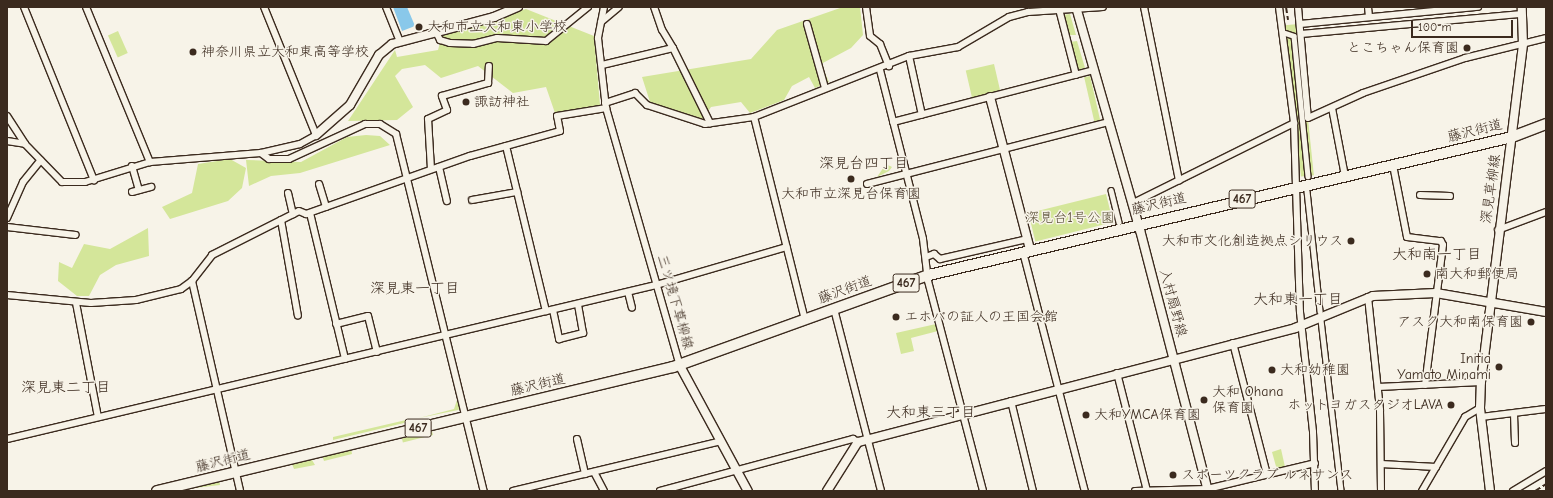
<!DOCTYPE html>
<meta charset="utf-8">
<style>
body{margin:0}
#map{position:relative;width:1553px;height:498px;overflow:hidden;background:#f7f3e8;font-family:"Comic Neue","Klee One",sans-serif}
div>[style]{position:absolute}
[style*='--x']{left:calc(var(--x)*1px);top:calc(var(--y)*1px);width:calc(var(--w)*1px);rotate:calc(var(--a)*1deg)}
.green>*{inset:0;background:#d4e69a;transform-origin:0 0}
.water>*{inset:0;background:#89c8ea}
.roads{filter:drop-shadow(1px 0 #3b2a1e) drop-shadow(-1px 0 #3b2a1e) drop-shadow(0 1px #3b2a1e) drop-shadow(0 -1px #3b2a1e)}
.pedestrian>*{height:4.5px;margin:-2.25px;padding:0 2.25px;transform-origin:2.25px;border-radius:2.25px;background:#f7f3e8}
.minor>*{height:6px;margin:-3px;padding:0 3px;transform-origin:3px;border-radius:3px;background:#f7f3e8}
.tertiary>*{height:8px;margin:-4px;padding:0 4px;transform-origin:4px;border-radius:4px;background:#f7f3e8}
.trunk>*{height:10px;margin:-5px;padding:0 5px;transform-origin:5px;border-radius:5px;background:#f7f3e8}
.rail>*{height:2px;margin-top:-1px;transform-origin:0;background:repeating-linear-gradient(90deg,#3b2a1e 0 6px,transparent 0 9px)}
.dots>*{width:11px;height:11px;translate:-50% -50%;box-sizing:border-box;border:2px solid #f7f3e8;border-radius:50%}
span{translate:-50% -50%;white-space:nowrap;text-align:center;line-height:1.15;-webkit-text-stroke:3px #f7f3e8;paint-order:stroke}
.shield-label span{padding:1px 3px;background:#f7f3e8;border:1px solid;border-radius:3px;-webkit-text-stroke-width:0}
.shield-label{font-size:13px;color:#3b2a1e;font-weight:700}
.poi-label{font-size:14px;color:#3b2a1e}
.left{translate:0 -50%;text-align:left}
.right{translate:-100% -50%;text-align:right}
.street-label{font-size:14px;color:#3b2a1e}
.park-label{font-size:14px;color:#5a5037}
.neighbourhood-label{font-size:15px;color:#3b2a1e}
.frame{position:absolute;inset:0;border:8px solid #3b2a1e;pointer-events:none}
.scale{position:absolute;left:1411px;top:20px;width:102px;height:18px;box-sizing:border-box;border:2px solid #3b2a1e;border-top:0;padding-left:5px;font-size:12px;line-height:14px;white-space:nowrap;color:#3b2a1e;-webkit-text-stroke:3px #f7f3e8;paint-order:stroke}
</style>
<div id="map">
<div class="green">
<i style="clip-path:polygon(843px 7px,860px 7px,863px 35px,851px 48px,821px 64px,829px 82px,815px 88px,809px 77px,792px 86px,784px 100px,750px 113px,741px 102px,711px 107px,703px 119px,650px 102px,642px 77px,751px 59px,777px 30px)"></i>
<i style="clip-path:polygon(526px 9px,594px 36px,600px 105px,555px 113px,546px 87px,513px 93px,478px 66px,441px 78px,425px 65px,402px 69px,395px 76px,413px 107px,397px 120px,348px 121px,395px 50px,397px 57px,438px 50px,442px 35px)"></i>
<i style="clip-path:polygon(1070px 14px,1076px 35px,1068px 35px,1063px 15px)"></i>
<i style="left:1298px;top:24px;width:152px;height:13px;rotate:84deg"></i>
<i style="left:118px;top:31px;width:24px;height:11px;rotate:66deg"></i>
<i style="clip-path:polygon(1077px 41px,1085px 68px,1077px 70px,1070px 42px)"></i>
<i style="left:994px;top:64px;width:28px;height:29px;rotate:77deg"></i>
<i style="left:1090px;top:76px;width:47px;height:6px;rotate:77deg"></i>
<i style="clip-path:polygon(366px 135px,380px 136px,390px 145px,300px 173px,271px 176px,249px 186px,246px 160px,301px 162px,347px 137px)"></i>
<i style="clip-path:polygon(230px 159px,246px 168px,242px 188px,228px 201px,170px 219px,162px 207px,192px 193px,198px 164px)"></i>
<i style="clip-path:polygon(886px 164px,892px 167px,889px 171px,877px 177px)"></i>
<i style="left:1106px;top:194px;width:29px;height:80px;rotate:76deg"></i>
<i style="clip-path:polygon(148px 228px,149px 256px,116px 265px,100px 275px,89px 296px,77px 296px,58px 281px,59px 262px,72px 268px,84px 244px,110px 249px)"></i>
<i style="clip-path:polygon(936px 324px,938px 331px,911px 338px,914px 351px,901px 354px,896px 333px)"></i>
<i style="clip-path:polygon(458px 397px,461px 407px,458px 410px,419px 418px,454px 409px)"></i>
<i style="clip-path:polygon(406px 420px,404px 423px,333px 440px,333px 437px)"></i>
<i style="left:432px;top:431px;width:4px;height:31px;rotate:76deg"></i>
<i style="clip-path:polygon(351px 449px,352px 454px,324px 461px,322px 455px)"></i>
<i style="clip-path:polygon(1281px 449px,1285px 467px,1277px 470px,1272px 452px)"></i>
<i style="clip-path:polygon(312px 460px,315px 465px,294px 469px,292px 464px)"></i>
<i style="clip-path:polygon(219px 479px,220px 485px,170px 491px)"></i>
</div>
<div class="water">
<i style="clip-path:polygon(393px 7px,407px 7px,415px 26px,402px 31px)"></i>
</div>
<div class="roads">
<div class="pedestrian">
<i style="--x:1285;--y:33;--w:9;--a:18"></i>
<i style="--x:1294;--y:36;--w:141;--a:84.3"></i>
<i style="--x:1111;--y:190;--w:33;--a:76"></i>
<i style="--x:1307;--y:191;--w:121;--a:83.8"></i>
<i style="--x:1321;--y:320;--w:172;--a:83.3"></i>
</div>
<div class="minor">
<i style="--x:24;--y:7;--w:187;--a:68"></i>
<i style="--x:86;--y:7;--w:168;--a:67.6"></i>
<i style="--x:386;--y:7;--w:37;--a:68"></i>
<i style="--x:604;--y:7;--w:32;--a:101"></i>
<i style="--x:598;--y:38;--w:70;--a:83.5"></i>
<i style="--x:606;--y:108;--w:268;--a:74"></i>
<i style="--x:866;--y:7;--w:29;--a:82"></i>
<i style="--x:870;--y:36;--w:13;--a:39"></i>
<i style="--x:880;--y:44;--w:24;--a:68"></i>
<i style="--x:1144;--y:7;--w:177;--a:78.6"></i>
<i style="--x:1279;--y:7;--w:117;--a:82.6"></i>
<i style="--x:1294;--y:123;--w:189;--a:88.2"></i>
<i style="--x:1300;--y:312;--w:121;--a:83.8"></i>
<i style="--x:1313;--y:432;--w:59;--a:88.1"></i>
<i style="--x:1298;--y:7;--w:111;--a:84.9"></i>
<i style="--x:1308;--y:118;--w:60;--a:-24.4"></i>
<i style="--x:1363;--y:93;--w:108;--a:-18.9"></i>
<i style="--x:1465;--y:58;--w:83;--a:-13.9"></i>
<i style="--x:1368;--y:7;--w:10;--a:84"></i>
<i style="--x:1059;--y:9;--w:68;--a:75.6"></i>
<i style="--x:601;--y:22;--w:23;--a:-40"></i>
<i style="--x:807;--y:24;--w:66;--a:74.3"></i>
<i style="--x:1300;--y:24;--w:179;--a:-5.5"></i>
<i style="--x:437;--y:34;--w:7;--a:63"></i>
<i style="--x:440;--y:40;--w:10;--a:17"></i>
<i style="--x:450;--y:43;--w:23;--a:2"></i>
<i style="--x:473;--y:44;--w:25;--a:-14"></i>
<i style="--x:497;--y:38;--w:49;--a:3.5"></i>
<i style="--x:546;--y:41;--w:54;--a:-39"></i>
<i style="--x:1301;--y:34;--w:222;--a:-5.2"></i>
<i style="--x:673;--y:48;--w:84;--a:63.7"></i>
<i style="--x:909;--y:56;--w:60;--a:77.6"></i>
<i style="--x:602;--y:65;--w:73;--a:-13.5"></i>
<i style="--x:673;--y:48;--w:21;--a:-121"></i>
<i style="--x:662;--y:30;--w:24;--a:-109"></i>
<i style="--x:880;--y:70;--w:174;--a:75.7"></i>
<i style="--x:923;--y:239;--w:42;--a:83.2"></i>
<i style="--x:928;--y:281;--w:217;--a:75.3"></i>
<i style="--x:605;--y:103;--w:32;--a:-18"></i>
<i style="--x:635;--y:93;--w:17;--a:45"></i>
<i style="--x:647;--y:105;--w:61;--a:18.1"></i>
<i style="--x:705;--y:124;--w:49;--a:-8.1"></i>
<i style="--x:754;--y:117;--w:167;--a:-21.5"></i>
<i style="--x:909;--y:56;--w:50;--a:-10.4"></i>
<i style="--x:958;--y:47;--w:59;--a:-30.5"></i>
<i style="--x:1009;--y:17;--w:20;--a:-15"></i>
<i style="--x:1028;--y:12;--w:75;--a:-3.8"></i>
<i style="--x:1332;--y:108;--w:69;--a:79.2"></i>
<i style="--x:7;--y:116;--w:33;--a:57"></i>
<i style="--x:25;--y:144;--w:53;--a:45.8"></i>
<i style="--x:62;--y:182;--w:23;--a:0"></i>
<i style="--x:85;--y:182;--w:68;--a:-17.1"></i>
<i style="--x:150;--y:162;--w:111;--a:-4.6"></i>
<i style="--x:261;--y:153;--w:40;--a:-13"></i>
<i style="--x:300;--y:144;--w:18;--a:-29"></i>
<i style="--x:316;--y:135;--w:138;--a:-112.1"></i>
<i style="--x:754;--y:117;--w:209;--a:75.9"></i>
<i style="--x:893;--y:122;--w:208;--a:-14.5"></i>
<i style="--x:7;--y:141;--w:18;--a:9"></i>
<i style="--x:506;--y:146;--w:170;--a:76.4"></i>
<i style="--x:261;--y:153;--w:10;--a:37"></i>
<i style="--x:269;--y:159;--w:20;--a:0"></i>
<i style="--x:289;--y:159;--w:84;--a:-24.7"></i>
<i style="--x:365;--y:124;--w:15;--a:0"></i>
<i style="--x:380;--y:124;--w:19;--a:32"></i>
<i style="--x:396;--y:134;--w:368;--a:76.2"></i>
<i style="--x:1393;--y:165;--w:73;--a:79"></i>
<i style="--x:1407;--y:237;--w:34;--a:7"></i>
<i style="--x:1441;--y:241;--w:4;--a:63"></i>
<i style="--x:1443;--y:245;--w:141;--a:97.3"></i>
<i style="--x:132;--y:166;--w:25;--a:74"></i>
<i style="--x:439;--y:167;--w:35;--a:77"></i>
<i style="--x:431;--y:169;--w:50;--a:-93.4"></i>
<i style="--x:428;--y:119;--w:21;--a:-25"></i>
<i style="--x:447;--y:110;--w:15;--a:-110"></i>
<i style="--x:442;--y:96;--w:48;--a:-15.8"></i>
<i style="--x:488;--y:83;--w:17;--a:-87"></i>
<i style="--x:319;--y:184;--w:24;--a:73"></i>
<i style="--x:867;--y:184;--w:250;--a:-14.4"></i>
<i style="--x:132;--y:192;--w:20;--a:-15"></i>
<i style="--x:288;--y:193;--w:22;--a:77"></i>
<i style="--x:1420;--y:195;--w:30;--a:2"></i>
<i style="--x:472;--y:200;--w:46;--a:-10.1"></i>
<i style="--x:1133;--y:203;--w:180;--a:-26.4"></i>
<i style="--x:310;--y:213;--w:150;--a:76.5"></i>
<i style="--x:7;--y:218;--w:39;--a:-66"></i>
<i style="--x:23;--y:182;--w:28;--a:-51"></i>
<i style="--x:281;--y:220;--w:97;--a:80"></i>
<i style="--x:7;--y:227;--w:69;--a:6.6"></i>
<i style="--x:1498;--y:230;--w:51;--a:-20.6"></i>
<i style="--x:1023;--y:252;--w:247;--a:75.5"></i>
<i style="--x:926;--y:257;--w:9;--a:-21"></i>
<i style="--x:934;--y:254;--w:8;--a:40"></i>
<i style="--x:940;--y:259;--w:89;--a:-12.9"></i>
<i style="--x:192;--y:281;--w:215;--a:77.1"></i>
<i style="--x:628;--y:292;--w:16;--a:76"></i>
<i style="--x:7;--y:295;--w:84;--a:5.4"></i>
<i style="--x:91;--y:303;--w:45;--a:-3.8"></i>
<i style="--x:136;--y:300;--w:46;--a:-13.7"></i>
<i style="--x:181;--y:289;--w:14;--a:-36"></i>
<i style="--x:192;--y:281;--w:33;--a:-52"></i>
<i style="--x:212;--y:255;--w:97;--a:-26.8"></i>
<i style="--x:299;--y:211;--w:8;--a:23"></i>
<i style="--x:306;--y:214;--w:174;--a:-19.5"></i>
<i style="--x:470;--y:156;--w:93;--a:-15.5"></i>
<i style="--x:560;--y:131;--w:15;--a:-101"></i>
<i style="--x:557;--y:116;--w:50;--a:-9.3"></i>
<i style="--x:1368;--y:297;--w:114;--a:83.9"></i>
<i style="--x:1380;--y:410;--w:81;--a:89.3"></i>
<i style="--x:76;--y:303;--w:116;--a:79.1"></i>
<i style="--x:834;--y:309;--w:188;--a:75.5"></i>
<i style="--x:553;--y:310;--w:30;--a:78"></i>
<i style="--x:559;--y:339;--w:25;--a:-14"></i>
<i style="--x:583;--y:333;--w:29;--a:-100"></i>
<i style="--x:336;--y:324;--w:33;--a:-14"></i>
<i style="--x:368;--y:316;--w:37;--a:76"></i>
<i style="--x:1233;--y:343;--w:135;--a:75.5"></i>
<i style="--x:1117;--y:373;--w:122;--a:75.7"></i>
<i style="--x:1378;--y:387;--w:103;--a:-2.8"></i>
<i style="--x:1011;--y:401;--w:93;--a:76.3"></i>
<i style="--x:1514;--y:414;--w:29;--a:88"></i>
<i style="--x:1481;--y:417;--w:65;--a:-7"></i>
<i style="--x:7;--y:439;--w:667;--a:-13.35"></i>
<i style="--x:656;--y:285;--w:136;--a:-16.2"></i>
<i style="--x:577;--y:439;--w:36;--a:77"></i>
<i style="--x:1381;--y:464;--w:55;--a:3.1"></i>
<i style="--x:594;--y:472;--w:21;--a:62"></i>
<i style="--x:513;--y:491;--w:214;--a:-13.5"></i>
<i style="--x:660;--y:491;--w:200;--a:-15.1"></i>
<i style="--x:853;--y:439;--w:6;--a:31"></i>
<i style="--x:1135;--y:491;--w:72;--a:-1.6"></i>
<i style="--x:1207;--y:489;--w:111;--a:-13.5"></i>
<i style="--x:1422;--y:491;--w:86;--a:-59.8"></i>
<i style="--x:1465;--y:417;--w:17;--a:-31"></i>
<i style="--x:1513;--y:491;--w:39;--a:-31"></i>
</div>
<div class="tertiary">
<i style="--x:1076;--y:7;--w:232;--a:74"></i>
<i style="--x:1140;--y:230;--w:270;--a:75.4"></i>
<i style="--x:990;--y:97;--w:158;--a:75.3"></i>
<i style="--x:316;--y:135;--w:45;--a:-41.4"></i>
<i style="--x:350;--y:105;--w:58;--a:-59.9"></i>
<i style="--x:379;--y:55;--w:17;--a:-40"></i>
<i style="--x:392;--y:44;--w:106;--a:-14.8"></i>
<i style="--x:494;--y:17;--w:26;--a:-23"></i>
<i style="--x:680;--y:366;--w:142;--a:61.5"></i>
<i style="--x:827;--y:491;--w:58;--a:-57.7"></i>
<i style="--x:858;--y:442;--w:452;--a:-14.6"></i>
<i style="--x:1295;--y:328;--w:84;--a:-22.3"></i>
<i style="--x:1373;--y:296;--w:63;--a:-2.7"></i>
<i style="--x:1436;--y:293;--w:112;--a:9.8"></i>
<i style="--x:1490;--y:491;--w:84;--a:-96.9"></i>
<i style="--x:1480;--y:408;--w:26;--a:-88"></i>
<i style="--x:1481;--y:382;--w:341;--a:-82.9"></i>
<i style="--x:1523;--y:44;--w:37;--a:-92"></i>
</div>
<div class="trunk">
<i style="--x:157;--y:491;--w:531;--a:-13.51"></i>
<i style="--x:673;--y:367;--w:272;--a:-19.8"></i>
<i style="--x:929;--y:275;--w:599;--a:-13.32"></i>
<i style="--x:1512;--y:137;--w:36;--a:-21"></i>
</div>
</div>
<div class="rail">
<i style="--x:1286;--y:7;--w:13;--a:81"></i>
<i style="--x:1535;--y:491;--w:13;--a:-32"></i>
</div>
<div class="dots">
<i style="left:419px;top:27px;background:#3b2a1e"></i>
<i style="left:1467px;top:48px;background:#3b2a1e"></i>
<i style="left:193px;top:52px;background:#3b2a1e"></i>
<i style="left:466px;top:102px;background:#3b2a1e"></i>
<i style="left:851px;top:179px;background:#3b2a1e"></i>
<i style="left:1351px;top:241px;background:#3b2a1e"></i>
<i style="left:1427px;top:274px;background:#3b2a1e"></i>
<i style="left:896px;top:317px;background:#3b2a1e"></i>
<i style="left:1531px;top:322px;background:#3b2a1e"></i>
<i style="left:1499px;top:367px;background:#3b2a1e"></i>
<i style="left:1272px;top:370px;background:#3b2a1e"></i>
<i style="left:1204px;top:400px;background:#3b2a1e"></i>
<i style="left:1451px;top:405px;background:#3b2a1e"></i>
<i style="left:1086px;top:415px;background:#3b2a1e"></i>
<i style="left:1173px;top:475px;background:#3b2a1e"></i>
</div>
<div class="shield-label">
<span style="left:1242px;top:199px">467</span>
<span style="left:906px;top:283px">467</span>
<span style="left:418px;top:428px">467</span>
</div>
<div class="poi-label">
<span class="left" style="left:427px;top:27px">大和市立大和東小学校</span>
<span class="right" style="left:1459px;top:48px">とこちゃん保育園</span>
<span class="left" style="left:201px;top:52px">神奈川県立大和東高等学校</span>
<span class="left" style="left:474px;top:102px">諏訪神社</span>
<span style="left:851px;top:194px">大和市立深見台保育園</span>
<span class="right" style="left:1343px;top:241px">大和市文化創造拠点シリウス</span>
<span class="left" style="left:1435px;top:274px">南大和郵便局</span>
<span class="left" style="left:904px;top:317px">エホバの証人の王国会館</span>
<span class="right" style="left:1523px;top:322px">アスク大和南保育園</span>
<span class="right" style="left:1491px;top:367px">Initia<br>Yamato Minami</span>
<span class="left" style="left:1280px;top:370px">大和幼稚園</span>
<span class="left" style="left:1212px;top:400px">大和 Ohana<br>保育園</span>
<span class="right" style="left:1443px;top:405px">ホットヨガスタジオLAVA</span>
<span class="left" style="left:1094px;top:415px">大和YMCA保育園</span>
<span class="left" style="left:1181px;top:475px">スポーツクラブ ルネサンス</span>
</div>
<div class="street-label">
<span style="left:1475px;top:131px;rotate:-14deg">藤沢街道</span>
<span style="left:1491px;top:189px;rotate:-82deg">深見草柳線</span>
<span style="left:1159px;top:204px;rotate:-13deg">藤沢街道</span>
<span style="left:845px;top:290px;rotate:-20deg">藤沢街道</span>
<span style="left:675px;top:302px;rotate:74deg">三ツ境下草柳線</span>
<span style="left:1173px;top:303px;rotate:75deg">入村扇野線</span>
<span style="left:538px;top:385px;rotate:-13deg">藤沢街道</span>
<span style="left:223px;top:461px;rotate:-14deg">藤沢街道</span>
</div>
<div class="park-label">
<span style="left:1070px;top:218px">深見台1号公園</span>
</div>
<div class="neighbourhood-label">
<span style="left:864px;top:164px">深見台四丁目</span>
<span style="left:1437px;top:255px">大和南一丁目</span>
<span style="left:415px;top:289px">深見東一丁目</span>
<span style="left:1298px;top:300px">大和東一丁目</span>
<span style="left:66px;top:388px">深見東二丁目</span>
<span style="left:931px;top:413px">大和東三丁目</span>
</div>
<div class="frame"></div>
<div class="scale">100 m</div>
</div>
